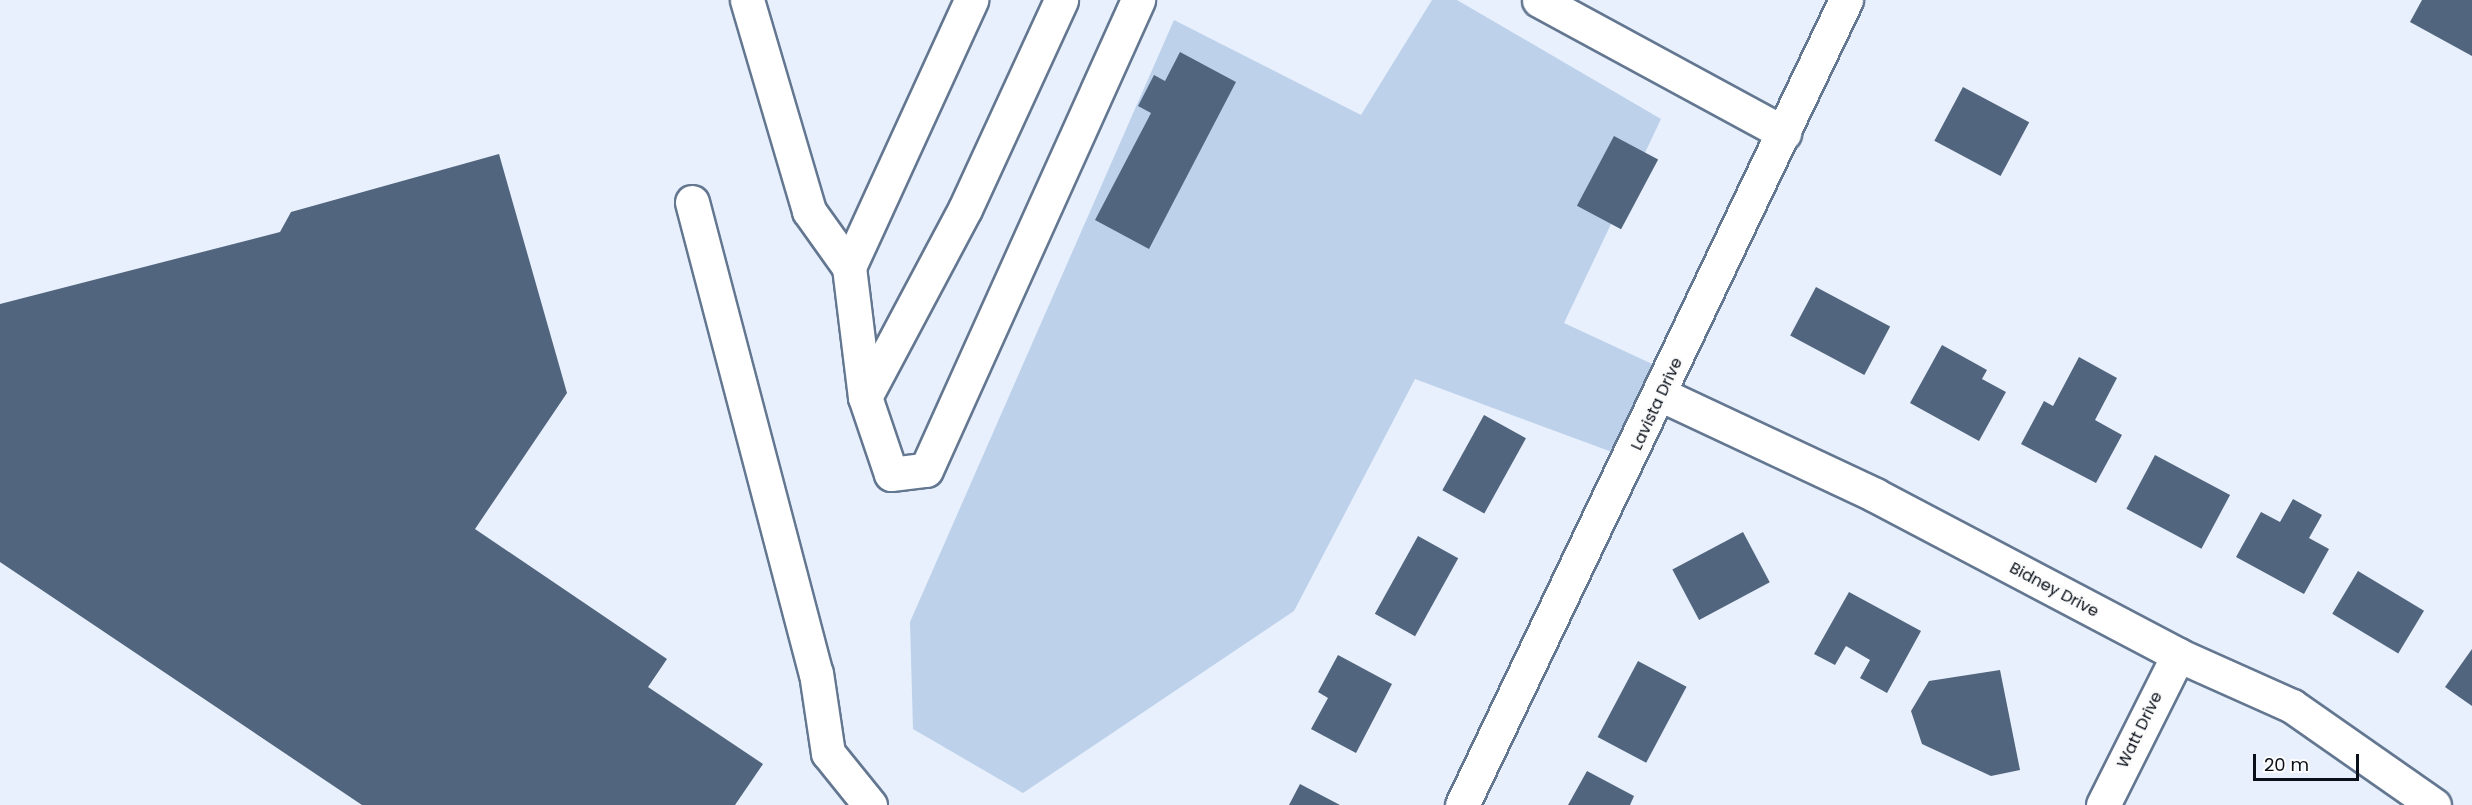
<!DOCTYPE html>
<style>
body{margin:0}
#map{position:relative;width:2472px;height:805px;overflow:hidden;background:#e7f0fc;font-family:Poppins,sans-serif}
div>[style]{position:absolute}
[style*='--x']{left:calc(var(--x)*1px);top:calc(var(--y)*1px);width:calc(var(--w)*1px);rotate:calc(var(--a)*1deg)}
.green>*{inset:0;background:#bdd1eb}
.building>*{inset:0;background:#52657e;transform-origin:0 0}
.roads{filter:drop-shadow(2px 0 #647791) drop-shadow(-2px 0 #647791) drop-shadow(0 2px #647791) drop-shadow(0 -2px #647791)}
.minor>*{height:33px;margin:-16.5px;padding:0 16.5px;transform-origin:16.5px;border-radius:16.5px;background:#fff}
span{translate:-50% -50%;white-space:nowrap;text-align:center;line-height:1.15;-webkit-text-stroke:5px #fcfcfc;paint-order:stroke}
.street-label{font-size:16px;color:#09101a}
.scale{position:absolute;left:2253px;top:754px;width:106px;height:27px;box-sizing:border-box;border:3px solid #09101a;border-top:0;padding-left:8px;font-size:18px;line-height:21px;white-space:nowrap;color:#09101a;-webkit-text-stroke:4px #fcfcfc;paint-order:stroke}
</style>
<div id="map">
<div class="green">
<i style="clip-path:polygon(1432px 0,1457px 0,1661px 119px,1564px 323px,1663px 369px,1620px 455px,1415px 379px,1294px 611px,1023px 793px,913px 729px,910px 622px,1174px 20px,1361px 115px)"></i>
</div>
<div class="building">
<i style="clip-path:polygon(2422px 0,2472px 0,2472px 56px,2410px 22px)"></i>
<i style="clip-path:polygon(1180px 52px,1236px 82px,1149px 249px,1095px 220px,1151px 113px,1138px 106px,1154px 75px,1165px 81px)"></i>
<i style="left:1963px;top:87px;width:75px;height:61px;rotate:28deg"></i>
<i style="left:1614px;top:136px;width:50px;height:79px;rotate:28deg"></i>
<i style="clip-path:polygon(499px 154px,567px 393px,475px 529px,667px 659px,648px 687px,763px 764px,735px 805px,362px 805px,0 562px,0 304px,280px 232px,291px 212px)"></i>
<i style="left:1816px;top:287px;width:84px;height:55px;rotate:28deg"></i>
<i style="clip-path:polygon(1942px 345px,1987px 370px,1982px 379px,2006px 392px,1979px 441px,1910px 403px)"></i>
<i style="clip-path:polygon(2079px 357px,2117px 378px,2095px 420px,2122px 435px,2096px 483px,2021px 444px,2044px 401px,2053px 406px)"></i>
<i style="left:1484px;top:415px;width:48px;height:86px;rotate:29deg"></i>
<i style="left:2155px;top:455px;width:85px;height:61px;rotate:28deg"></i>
<i style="clip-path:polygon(2293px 499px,2322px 515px,2309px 538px,2329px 549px,2304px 594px,2236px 557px,2261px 512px,2280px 522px)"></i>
<i style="left:1743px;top:532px;width:57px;height:80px;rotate:62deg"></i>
<i style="left:1418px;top:536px;width:46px;height:89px;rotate:29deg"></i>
<i style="left:2358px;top:571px;width:77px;height:50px;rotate:31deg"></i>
<i style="clip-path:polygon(1849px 592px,1921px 631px,1887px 693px,1860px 678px,1870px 660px,1846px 646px,1835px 665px,1814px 654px)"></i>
<i style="clip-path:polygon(2472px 649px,2472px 706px,2445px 687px)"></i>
<i style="clip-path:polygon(1338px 655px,1392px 684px,1356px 753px,1311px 729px,1328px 698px,1318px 692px)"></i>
<i style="left:1638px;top:661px;width:55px;height:86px;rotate:28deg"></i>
<i style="clip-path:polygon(2000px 670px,2020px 770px,1991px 776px,1922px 744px,1911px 711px,1929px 681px)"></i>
<i style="clip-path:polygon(1587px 771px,1634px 796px,1630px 805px,1568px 805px)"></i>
<i style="clip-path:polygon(1300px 784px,1340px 805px,1289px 805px)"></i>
</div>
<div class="roads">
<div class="minor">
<i style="--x:747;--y:0;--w:220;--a:73.6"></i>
<i style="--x:809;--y:211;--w:69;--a:54.5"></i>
<i style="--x:849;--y:267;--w:131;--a:83"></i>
<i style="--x:865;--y:397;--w:81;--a:71.3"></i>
<i style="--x:891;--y:474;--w:35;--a:-7"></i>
<i style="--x:926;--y:470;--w:516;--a:-65.72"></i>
<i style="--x:1539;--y:0;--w:279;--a:28.5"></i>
<i style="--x:692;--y:202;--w:487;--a:75.3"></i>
<i style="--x:816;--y:673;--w:81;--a:81.5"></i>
<i style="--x:828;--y:753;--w:67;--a:51.1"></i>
<i style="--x:849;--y:267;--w:294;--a:-65.4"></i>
<i style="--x:1662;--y:395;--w:235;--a:25.1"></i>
<i style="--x:1875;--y:495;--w:343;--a:27.8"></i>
<i style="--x:2178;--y:655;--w:125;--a:24.1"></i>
<i style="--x:2292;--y:706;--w:173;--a:34.9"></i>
<i style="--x:865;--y:397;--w:213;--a:-62"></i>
<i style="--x:965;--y:209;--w:230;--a:-65.3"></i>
<i style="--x:1462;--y:805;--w:892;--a:-64.5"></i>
<i style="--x:2103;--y:805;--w:168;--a:-63.4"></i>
</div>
</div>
<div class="street-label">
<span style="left:1657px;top:404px;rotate:-65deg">Lavista Drive</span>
<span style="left:2054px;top:590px;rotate:28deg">Bidney Drive</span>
<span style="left:2140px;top:730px;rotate:-64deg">Watt Drive</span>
</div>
<div class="scale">20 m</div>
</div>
